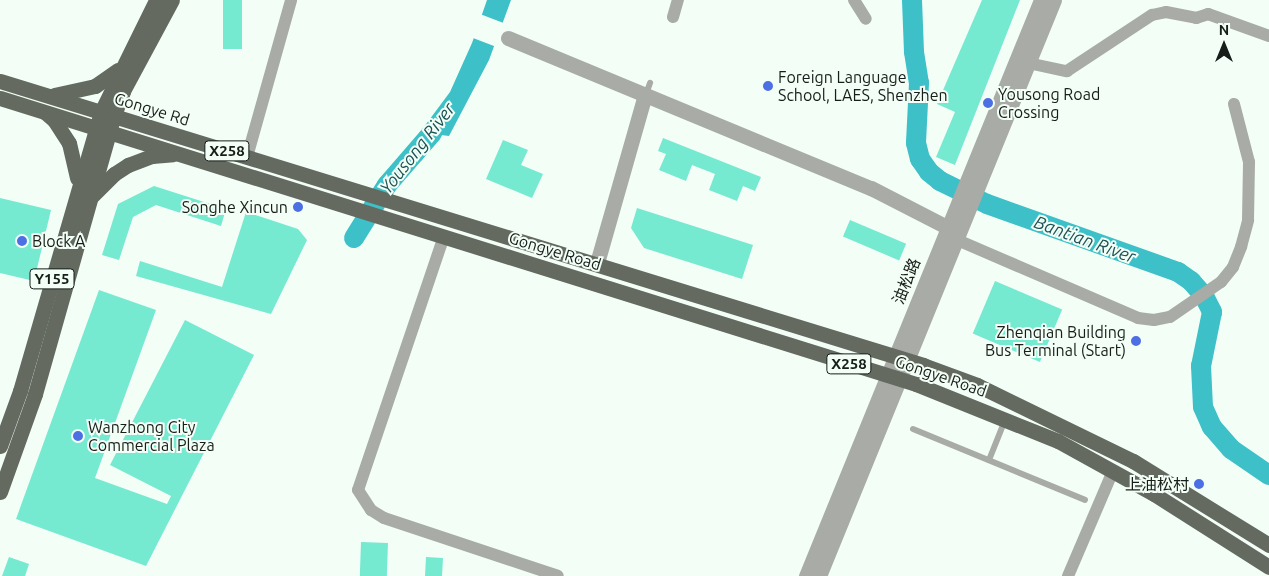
<!DOCTYPE html>
<meta charset="utf-8">
<style>
body{margin:0}
#map{position:relative;width:1269px;height:576px;overflow:hidden;background:#f3fef6;font-family:Ubuntu,"Noto Sans SC",sans-serif}
div>[style]{position:absolute}
[style*='--x']{left:calc(var(--x)*1px);top:calc(var(--y)*1px);width:calc(var(--w)*1px);rotate:calc(var(--a)*1deg)}
.water>*{inset:0;background:#3dc0c7}
.pier>*{inset:0;background:#f3fef6;transform-origin:0 0}
.river>*{height:20px;margin:-10px;padding:0 10px;transform-origin:10px;border-radius:10px;background:#3dc0c7}
.building>*{inset:0;background:#76e9d1;transform-origin:0 0}
.service>*{height:6px;margin:-3px;padding:0 3px;transform-origin:3px;border-radius:3px;background:#a8aba6}
.minor>*{height:12px;margin:-6px;padding:0 6px;transform-origin:6px;border-radius:6px;background:#a8aba6}
.tertiary>*{height:15px;margin:-7.5px;padding:0 7.5px;transform-origin:7.5px;border-radius:7.5px;background:#a8aba6}
.primary>*{height:15px;margin:-7.5px;padding:0 7.5px;transform-origin:7.5px;border-radius:7.5px;background:#646a60}
.dots>*{width:14px;height:14px;translate:-50% -50%;box-sizing:border-box;border:2px solid #f3fef6;border-radius:50%}
span{translate:-50% -50%;white-space:nowrap;text-align:center;line-height:1.15;-webkit-text-stroke:4px #f3fef6;paint-order:stroke}
.shield-label span{padding:1px 4px;background:#f3fef6;border:1px solid;border-radius:4px;-webkit-text-stroke-width:0}
.shield-label{font-size:15px;color:#171d19;font-weight:700}
.poi-label{font-size:16px;color:#171d19}
.left{translate:0 -50%;text-align:left}
.right{translate:-100% -50%;text-align:right}
.street-label{font-size:16px;color:#171d19}
.water-label{font-size:18px;color:#1c5255;font-style:italic}
.north{position:absolute;left:1199px;top:20px;width:50px;height:50px;-webkit-text-stroke:4px #f3fef6;paint-order:stroke;rotate:0deg;font-size:14px;font-weight:700;line-height:20px;text-align:center;color:#171d19}
.north::after{content:'';display:block;margin:auto;width:18px;height:22px;background:#171d19;clip-path:polygon(50% 0,100% 100%,50% 72%,0 100%)}
</style>
<div id="map">
<div class="water">
<i style="clip-path:polygon(487px 0,511px 0,489px 60px,449px 136px,441px 135px,421px 161px,409px 147px,450px 92px,472px 43px)"></i>
</div>
<div class="pier">
<i style="left:480px;top:14px;width:28px;height:25px;rotate:21deg"></i>
</div>
<div class="river">
<i style="--x:912;--y:0;--w:52;--a:87.8"></i>
<i style="--x:914;--y:52;--w:31;--a:81"></i>
<i style="--x:919;--y:83;--w:60;--a:92.9"></i>
<i style="--x:916;--y:143;--w:16;--a:76"></i>
<i style="--x:920;--y:159;--w:16;--a:55"></i>
<i style="--x:929;--y:172;--w:14;--a:39"></i>
<i style="--x:940;--y:181;--w:52;--a:26.1"></i>
<i style="--x:987;--y:204;--w:203;--a:19.6"></i>
<i style="--x:1178;--y:272;--w:16;--a:35"></i>
<i style="--x:1191;--y:281;--w:20;--a:49"></i>
<i style="--x:1204;--y:296;--w:18;--a:63"></i>
<i style="--x:1212;--y:312;--w:55;--a:101.5"></i>
<i style="--x:1201;--y:366;--w:41;--a:87.2"></i>
<i style="--x:1203;--y:407;--w:22;--a:66"></i>
<i style="--x:1212;--y:427;--w:29;--a:49"></i>
<i style="--x:1231;--y:449;--w:46;--a:34.4"></i>
<i style="--x:354;--y:238;--w:62;--a:-58.1"></i>
<i style="--x:387;--y:185;--w:69;--a:-49.1"></i>
</div>
<div class="building">
<i style="left:223px;top:0;width:19px;height:49px"></i>
<i style="clip-path:polygon(982px 0,1020px 0,955px 165px,936px 157px,955px 112px,937px 104px)"></i>
<i style="clip-path:polygon(663px 138px,761px 177px,755px 191px,743px 186px,737px 201px,709px 190px,715px 174px,692px 165px,686px 181px,659px 170px,666px 154px,658px 151px)"></i>
<i style="clip-path:polygon(503px 140px,528px 150px,521px 165px,543px 174px,532px 198px,486px 179px)"></i>
<i style="clip-path:polygon(154px 186px,226px 209px,221px 226px,156px 205px,133px 217px,119px 260px,102px 255px,118px 204px)"></i>
<i style="clip-path:polygon(0 198px,51px 210px,34px 281px,0 273px)"></i>
<i style="clip-path:polygon(637px 208px,753px 245px,742px 279px,644px 248px,631px 228px)"></i>
<i style="clip-path:polygon(246px 212px,298px 229px,307px 240px,271px 314px,136px 276px,140px 261px,222px 287px)"></i>
<i style="left:850px;top:220px;width:61px;height:18px;rotate:23deg"></i>
<i style="left:995px;top:281px;width:73px;height:57px;rotate:23deg"></i>
<i style="clip-path:polygon(99px 290px,156px 310px,95px 478px,167px 504px,171px 496px,110px 465px,185px 320px,254px 355px,146px 566px,16px 519px)"></i>
<i style="left:361px;top:542px;width:27px;height:34px;rotate:2deg"></i>
<i style="clip-path:polygon(9px 557px,29px 564px,25px 576px,2px 576px)"></i>
<i style="left:426px;top:557px;width:17px;height:19px;rotate:3deg"></i>
</div>
<div class="service">
<i style="--x:646;--y:94;--w:12;--a:-70"></i>
<i style="--x:913;--y:429;--w:186;--a:22.4"></i>
<i style="--x:989;--y:460;--w:43;--a:-68.2"></i>
</div>
<div class="minor">
<i style="--x:854;--y:0;--w:22;--a:58"></i>
<i style="--x:673;--y:17;--w:18;--a:-74"></i>
<i style="--x:1028;--y:63;--w:40;--a:12"></i>
<i style="--x:1067;--y:71;--w:102;--a:-33.4"></i>
<i style="--x:1152;--y:15;--w:14;--a:-12"></i>
<i style="--x:1166;--y:12;--w:31;--a:11"></i>
<i style="--x:1196;--y:18;--w:13;--a:-18"></i>
<i style="--x:1208;--y:14;--w:65;--a:19.8"></i>
<i style="--x:247;--y:157;--w:163;--a:-74.3"></i>
<i style="--x:444;--y:236;--w:268;--a:108.7"></i>
<i style="--x:358;--y:490;--w:24;--a:57"></i>
<i style="--x:371;--y:510;--w:15;--a:32"></i>
<i style="--x:384;--y:518;--w:183;--a:18.4"></i>
<i style="--x:955;--y:239;--w:199;--a:23.3"></i>
<i style="--x:1138;--y:318;--w:16;--a:7"></i>
<i style="--x:1154;--y:320;--w:16;--a:-11"></i>
<i style="--x:1170;--y:317;--w:62;--a:-34.5"></i>
<i style="--x:1221;--y:282;--w:19;--a:-51"></i>
<i style="--x:1233;--y:267;--w:22;--a:-68"></i>
<i style="--x:1241;--y:247;--w:28;--a:-75"></i>
<i style="--x:1248;--y:220;--w:58;--a:-89"></i>
<i style="--x:1249;--y:162;--w:60;--a:-104.5"></i>
<i style="--x:1068;--y:576;--w:114;--a:-66.8"></i>
</div>
<div class="tertiary">
<i style="--x:508;--y:38;--w:393;--a:22.5"></i>
<i style="--x:871;--y:188;--w:85;--a:27.2"></i>
<i style="--x:597;--y:263;--w:175;--a:-74.1"></i>
<i style="--x:806;--y:576;--w:622;--a:-67.81"></i>
<i style="--x:819;--y:576;--w:622;--a:-67.81"></i>
</div>
<div class="primary">
<i style="--x:0;--y:81;--w:966;--a:17.1"></i>
<i style="--x:923;--y:365;--w:58;--a:20.3"></i>
<i style="--x:977;--y:385;--w:174;--a:26"></i>
<i style="--x:1133;--y:461;--w:160;--a:31.7"></i>
<i style="--x:54;--y:95;--w:42;--a:-12.4"></i>
<i style="--x:95;--y:86;--w:28;--a:-35"></i>
<i style="--x:0;--y:98;--w:960;--a:17.34"></i>
<i style="--x:916;--y:384;--w:153;--a:21.9"></i>
<i style="--x:1058;--y:441;--w:110;--a:28.9"></i>
<i style="--x:1154;--y:494;--w:136;--a:32.4"></i>
<i style="--x:46;--y:113;--w:11;--a:41"></i>
<i style="--x:54;--y:120;--w:27;--a:57"></i>
<i style="--x:69;--y:143;--w:36;--a:77"></i>
<i style="--x:92;--y:196;--w:31;--a:-45"></i>
<i style="--x:114;--y:174;--w:17;--a:-33"></i>
<i style="--x:128;--y:165;--w:26;--a:-21"></i>
<i style="--x:152;--y:156;--w:21;--a:-5"></i>
<i style="--x:0;--y:446;--w:59;--a:-70"></i>
<i style="--x:20;--y:391;--w:291;--a:-73.8"></i>
<i style="--x:101;--y:112;--w:125;--a:-63.8"></i>
<i style="--x:0;--y:492;--w:104;--a:-70.3"></i>
<i style="--x:35;--y:394;--w:290;--a:-74.2"></i>
<i style="--x:114;--y:115;--w:26;--a:-69"></i>
<i style="--x:123;--y:91;--w:103;--a:-61.7"></i>
</div>
<div class="dots">
<i style="left:768px;top:86px;background:#4c6fe3"></i>
<i style="left:988px;top:103px;background:#4c6fe3"></i>
<i style="left:298px;top:207px;background:#4c6fe3"></i>
<i style="left:22px;top:241px;background:#4c6fe3"></i>
<i style="left:1136px;top:341px;background:#4c6fe3"></i>
<i style="left:78px;top:436px;background:#4c6fe3"></i>
<i style="left:1199px;top:484px;background:#4c6fe3"></i>
</div>
<div class="shield-label">
<span style="left:227px;top:151px">X258</span>
<span style="left:52px;top:279px">Y155</span>
<span style="left:849px;top:364px">X258</span>
</div>
<div class="poi-label">
<span class="left" style="left:778px;top:86px">Foreign Language<br>School, LAES, Shenzhen</span>
<span class="left" style="left:998px;top:103px">Yousong Road<br>Crossing</span>
<span class="right" style="left:288px;top:207px">Songhe Xincun</span>
<span class="left" style="left:32px;top:241px">Block A</span>
<span class="right" style="left:1126px;top:341px">Zhenqian Building<br>Bus Terminal (Start)</span>
<span class="left" style="left:88px;top:436px">Wanzhong City<br>Commercial Plaza</span>
<span class="right" style="left:1189px;top:484px">上油松村</span>
</div>
<div class="street-label">
<span style="left:152px;top:109px;rotate:17deg">Gongye Rd</span>
<span style="left:555px;top:251px;rotate:17deg">Gongye Road</span>
<span style="left:906px;top:281px;rotate:-68deg">油松路</span>
<span style="left:941px;top:376px;rotate:19deg">Gongye Road</span>
</div>
<div class="water-label">
<span style="left:417px;top:148px;rotate:-52deg">Yousong River</span>
<span style="left:1085px;top:239px;rotate:20deg">Bantian River</span>
</div>
<div class="north">N</div>
</div>
